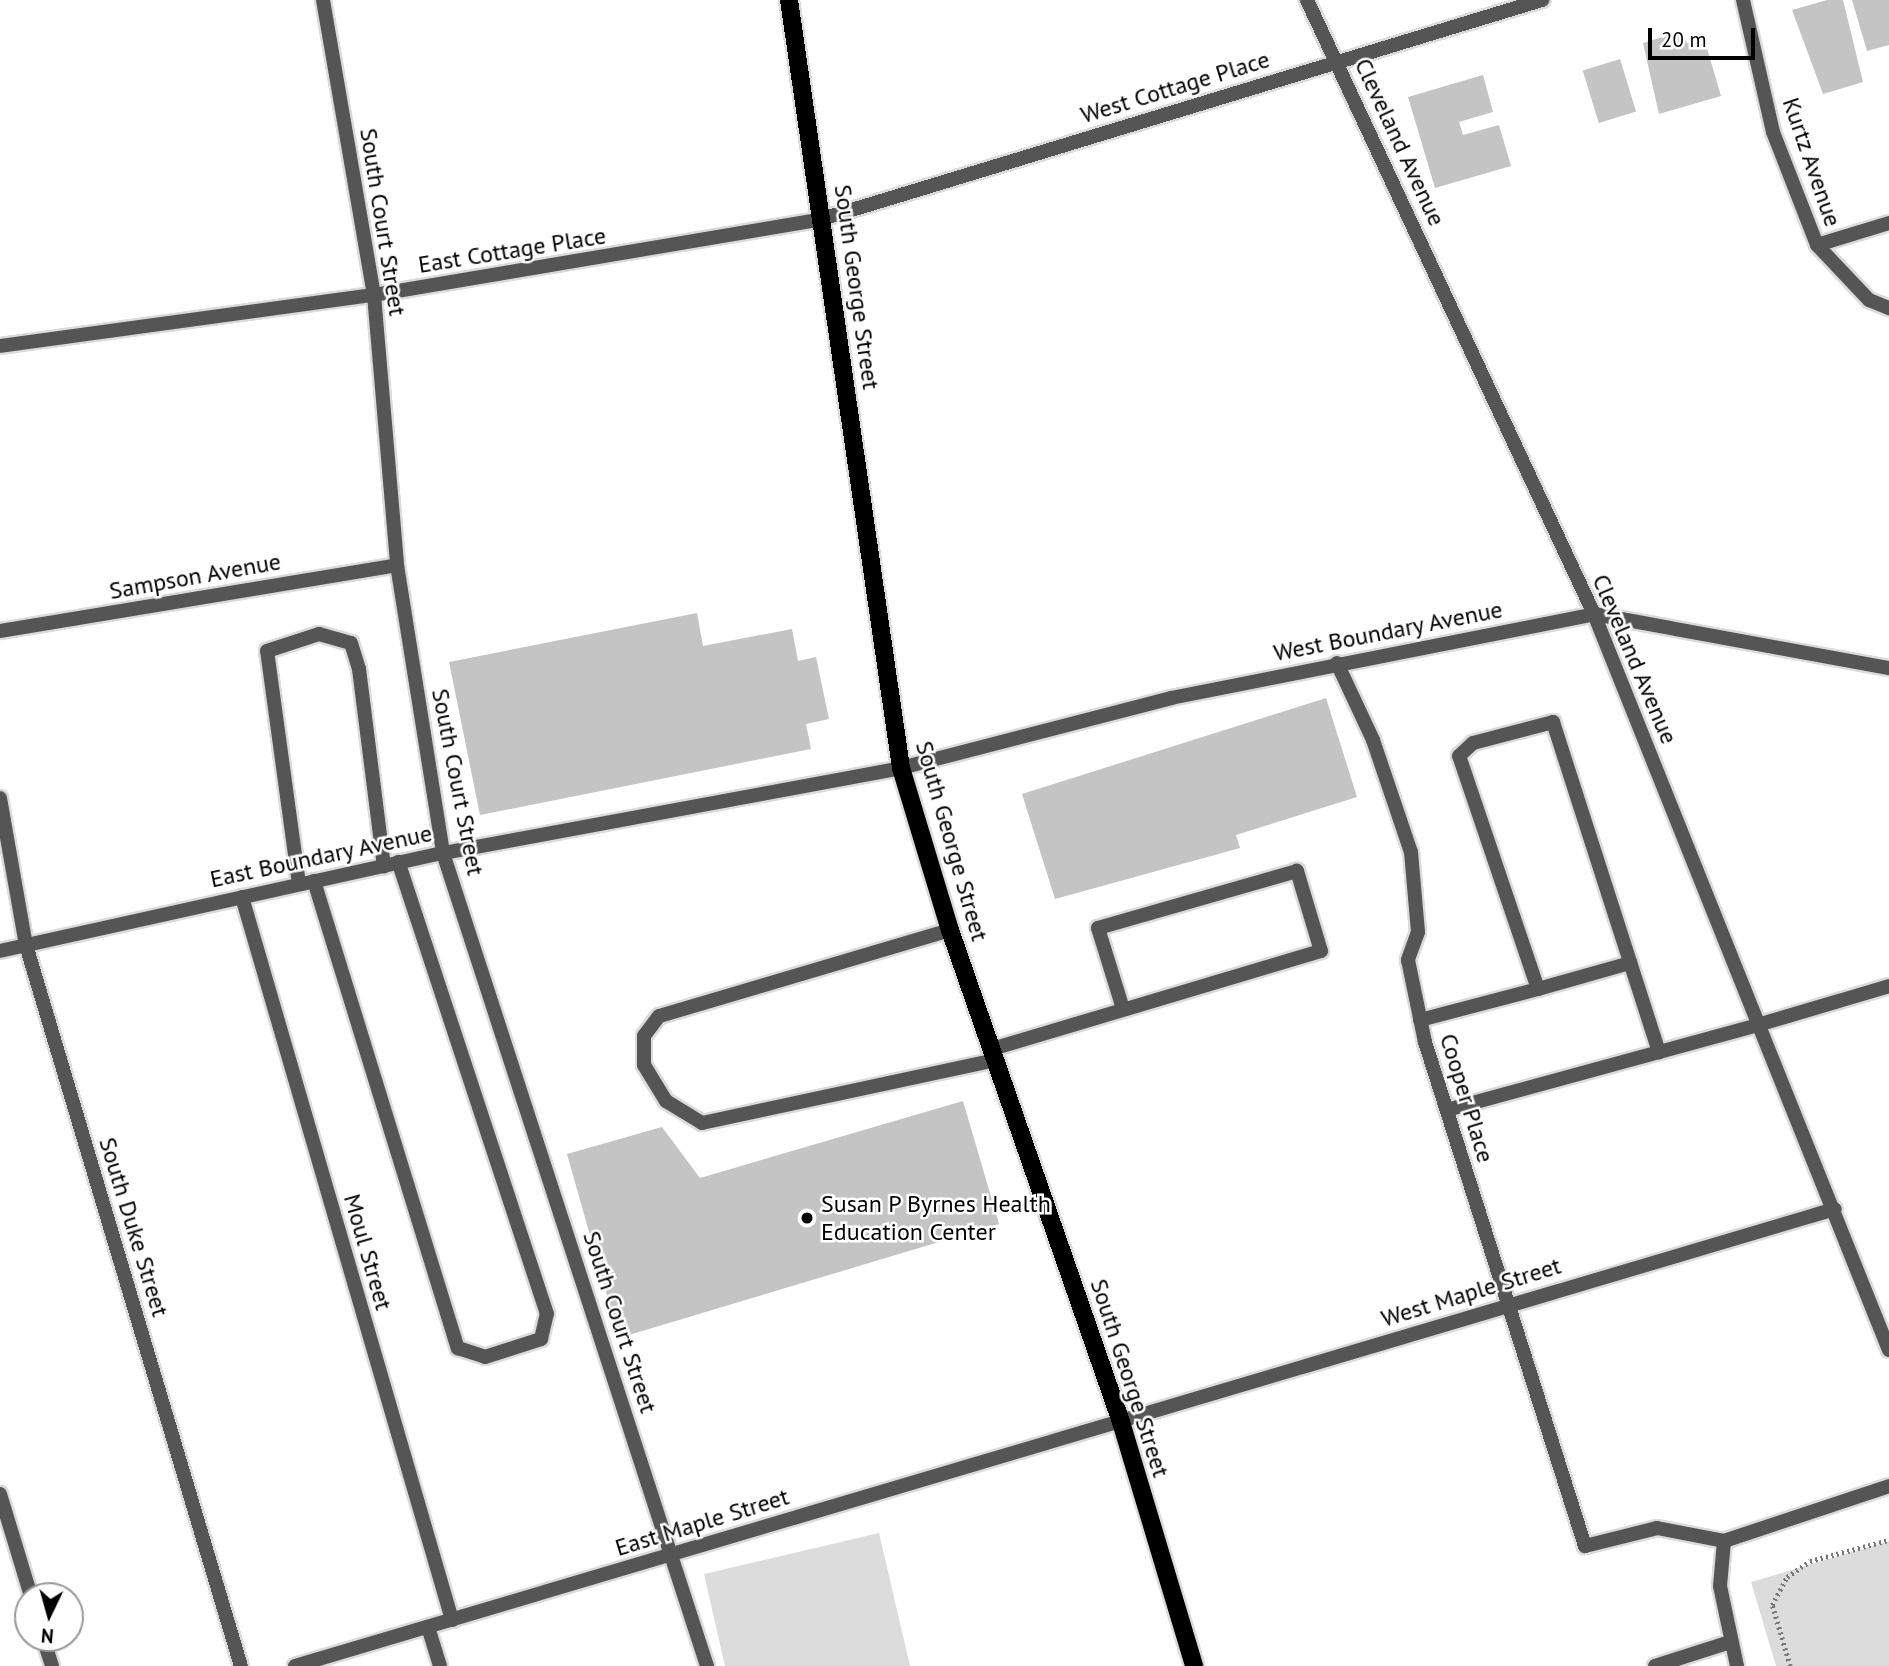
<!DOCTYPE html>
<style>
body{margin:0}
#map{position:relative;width:1889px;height:1666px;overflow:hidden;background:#fff;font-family:"PT Sans",sans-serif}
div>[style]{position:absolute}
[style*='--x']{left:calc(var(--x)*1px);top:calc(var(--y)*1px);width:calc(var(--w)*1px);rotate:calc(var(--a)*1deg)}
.green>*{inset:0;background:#dcdcdc}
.building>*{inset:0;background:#c4c4c4;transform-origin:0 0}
.path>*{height:4.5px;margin-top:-2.25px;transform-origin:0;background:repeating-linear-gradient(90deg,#777 0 2px,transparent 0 5.5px)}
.roads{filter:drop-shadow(2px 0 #dbdbdb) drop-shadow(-2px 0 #dbdbdb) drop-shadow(0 2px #dbdbdb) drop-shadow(0 -2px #dbdbdb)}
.service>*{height:14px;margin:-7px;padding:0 7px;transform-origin:7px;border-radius:7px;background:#555}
.minor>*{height:14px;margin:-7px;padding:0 7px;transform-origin:7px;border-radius:7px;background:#555}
.tertiary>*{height:14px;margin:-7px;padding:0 7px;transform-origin:7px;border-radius:7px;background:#555}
.primary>*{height:18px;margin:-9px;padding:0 9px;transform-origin:9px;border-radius:9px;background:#000}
.dots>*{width:19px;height:19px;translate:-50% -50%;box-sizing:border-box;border:4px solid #fff;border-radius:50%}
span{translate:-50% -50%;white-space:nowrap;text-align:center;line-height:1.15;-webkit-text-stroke:5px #fff;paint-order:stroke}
.street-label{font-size:24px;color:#000}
.poi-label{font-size:24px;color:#000}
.left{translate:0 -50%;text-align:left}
.north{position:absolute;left:14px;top:1582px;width:70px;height:70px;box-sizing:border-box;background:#fff;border:2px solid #999;border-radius:50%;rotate:185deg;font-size:19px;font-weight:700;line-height:28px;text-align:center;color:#000}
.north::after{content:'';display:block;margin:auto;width:24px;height:32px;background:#000;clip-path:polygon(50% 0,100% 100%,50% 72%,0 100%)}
.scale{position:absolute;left:1648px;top:28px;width:107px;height:32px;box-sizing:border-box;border:4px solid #000;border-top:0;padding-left:9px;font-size:21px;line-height:24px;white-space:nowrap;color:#000;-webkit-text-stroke:5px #fff;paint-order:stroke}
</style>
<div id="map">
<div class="green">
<i style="clip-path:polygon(879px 1533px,910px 1666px,725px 1666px,704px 1574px)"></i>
<i style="clip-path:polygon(1889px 1541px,1889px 1666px,1776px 1666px,1751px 1582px)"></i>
</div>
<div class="building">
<i style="clip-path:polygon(1827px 0,1843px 0,1863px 82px,1823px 94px,1792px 10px)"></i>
<i style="clip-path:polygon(1852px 0,1889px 0,1889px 45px,1867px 51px)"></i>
<i style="clip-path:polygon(1683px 31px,1687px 43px,1704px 38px,1721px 96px,1659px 114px,1643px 43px)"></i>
<i style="left:1620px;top:59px;width:55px;height:39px;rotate:73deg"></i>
<i style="clip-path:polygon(1483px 75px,1493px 112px,1459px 122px,1463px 135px,1499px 125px,1511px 166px,1435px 188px,1408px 97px)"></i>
<i style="clip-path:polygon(697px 613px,703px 646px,792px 629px,798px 661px,816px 657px,829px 719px,806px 724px,811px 749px,480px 815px,449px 662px)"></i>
<i style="clip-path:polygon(1326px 698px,1357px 797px,1236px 835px,1240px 848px,1055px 899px,1022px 794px)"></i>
<i style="clip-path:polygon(963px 1101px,999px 1224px,619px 1338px,567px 1154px,662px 1127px,700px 1178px)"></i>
</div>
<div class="path">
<i style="--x:1790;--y:1666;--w:64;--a:-106.4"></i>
<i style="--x:1772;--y:1605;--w:32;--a:-62"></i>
<i style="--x:1787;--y:1577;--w:28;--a:-35"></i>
<i style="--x:1810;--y:1561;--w:82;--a:-14.9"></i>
</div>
<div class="roads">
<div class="service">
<i style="--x:314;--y:881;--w:489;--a:72.9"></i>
<i style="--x:458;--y:1348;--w:28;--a:18"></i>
<i style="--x:485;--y:1357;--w:59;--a:-17.8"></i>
<i style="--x:541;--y:1339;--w:26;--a:-77"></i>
<i style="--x:547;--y:1314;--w:476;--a:-108.2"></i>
<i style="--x:299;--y:884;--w:235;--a:-97.8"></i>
<i style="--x:267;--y:651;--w:55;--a:-18.1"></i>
<i style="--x:319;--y:634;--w:33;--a:16"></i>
<i style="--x:351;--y:643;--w:27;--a:73"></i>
<i style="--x:359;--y:669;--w:199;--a:82.8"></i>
<i style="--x:950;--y:930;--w:303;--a:163.5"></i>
<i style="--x:659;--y:1016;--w:25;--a:127"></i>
<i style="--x:644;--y:1036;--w:29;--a:90"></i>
<i style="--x:644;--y:1065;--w:42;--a:58.6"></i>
<i style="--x:666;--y:1101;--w:42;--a:31.4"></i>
<i style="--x:702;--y:1123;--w:301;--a:-12.1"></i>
<i style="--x:1538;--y:989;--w:96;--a:-15.8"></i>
<i style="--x:1420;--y:1020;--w:122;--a:-14.7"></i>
<i style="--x:1538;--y:989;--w:246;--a:-108.7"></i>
<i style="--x:1459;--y:756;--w:19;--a:-43"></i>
<i style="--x:1473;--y:743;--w:83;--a:-14.7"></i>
<i style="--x:1553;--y:722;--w:347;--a:72.2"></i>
<i style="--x:992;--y:1049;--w:343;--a:-16.6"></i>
<i style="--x:1321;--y:951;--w:84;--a:-106.7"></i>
<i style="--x:1297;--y:871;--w:207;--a:164"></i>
<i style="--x:1098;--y:928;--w:85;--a:72.8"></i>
<i style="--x:1447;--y:1110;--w:326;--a:-15.3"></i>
<i style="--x:0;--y:1494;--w:107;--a:73.1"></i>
<i style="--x:428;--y:1627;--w:41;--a:72.9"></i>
<i style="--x:43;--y:1638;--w:29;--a:72"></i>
</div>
<div class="minor">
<i style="--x:323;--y:0;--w:299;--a:80.2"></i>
<i style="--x:374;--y:295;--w:271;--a:85.1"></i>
<i style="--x:397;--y:565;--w:292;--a:80.9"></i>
<i style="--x:443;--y:853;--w:855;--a:72.01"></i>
<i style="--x:1307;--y:0;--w:678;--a:64.95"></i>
<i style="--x:1594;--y:614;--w:793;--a:68.16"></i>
<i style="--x:1743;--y:0;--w:135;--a:77.2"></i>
<i style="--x:1773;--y:132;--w:121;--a:68.7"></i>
<i style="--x:1817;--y:245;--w:76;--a:46.6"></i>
<i style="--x:1869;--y:300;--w:22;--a:22"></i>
<i style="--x:1817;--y:245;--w:75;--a:-17"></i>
<i style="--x:0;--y:346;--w:377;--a:-7.8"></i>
<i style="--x:374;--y:295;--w:454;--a:-9.6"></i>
<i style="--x:822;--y:219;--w:753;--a:-16.92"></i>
<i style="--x:0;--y:631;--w:402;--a:-9.4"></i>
<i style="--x:1337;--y:663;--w:85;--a:64.9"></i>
<i style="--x:1373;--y:740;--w:118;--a:71.3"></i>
<i style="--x:1411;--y:852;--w:80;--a:85"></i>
<i style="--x:1418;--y:932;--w:30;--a:110"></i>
<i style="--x:1408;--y:960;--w:84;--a:78.3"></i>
<i style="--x:1425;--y:1042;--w:529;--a:72.39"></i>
<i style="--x:1585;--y:1546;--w:74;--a:-14"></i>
<i style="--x:1657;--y:1528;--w:68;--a:11"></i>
<i style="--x:1724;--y:1541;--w:174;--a:-18.4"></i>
<i style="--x:242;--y:897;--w:753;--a:73.8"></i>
<i style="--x:0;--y:951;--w:454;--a:-12.5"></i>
<i style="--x:443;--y:853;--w:466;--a:-10.5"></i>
<i style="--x:901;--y:768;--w:279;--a:-14.5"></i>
<i style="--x:1171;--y:698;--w:431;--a:-11.2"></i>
<i style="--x:1594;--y:614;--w:300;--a:10.4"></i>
<i style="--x:1761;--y:1024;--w:134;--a:-16.5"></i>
<i style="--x:1724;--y:1541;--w:45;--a:95.1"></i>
<i style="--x:1720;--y:1586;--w:82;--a:78"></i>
<i style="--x:295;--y:1666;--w:1606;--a:-16.53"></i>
<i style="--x:1655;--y:1666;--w:79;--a:-17.7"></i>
</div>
<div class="tertiary">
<i style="--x:0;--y:798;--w:149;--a:80"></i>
<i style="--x:26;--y:945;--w:752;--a:73.4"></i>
</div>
<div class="primary">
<i style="--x:789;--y:0;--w:776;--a:81.7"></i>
<i style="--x:901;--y:768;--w:169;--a:73.2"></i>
<i style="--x:950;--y:930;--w:521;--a:70.83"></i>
<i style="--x:1121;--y:1422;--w:255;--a:73.3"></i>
</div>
</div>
<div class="dots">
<i style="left:807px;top:1218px;background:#000"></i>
</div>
<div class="street-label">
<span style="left:1175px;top:87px;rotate:-17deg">West Cottage Place</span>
<span style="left:1400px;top:142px;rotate:65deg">Cleveland Avenue</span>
<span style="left:1812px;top:162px;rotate:71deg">Kurtz Avenue</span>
<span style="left:383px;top:222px;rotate:81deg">South Court Street</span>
<span style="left:512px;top:250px;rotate:-9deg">East Cottage Place</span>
<span style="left:857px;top:287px;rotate:82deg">South George Street</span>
<span style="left:195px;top:576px;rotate:-10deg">Sampson Avenue</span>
<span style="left:1388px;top:631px;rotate:-11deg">West Boundary Avenue</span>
<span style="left:1635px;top:659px;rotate:67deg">Cleveland Avenue</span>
<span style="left:458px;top:782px;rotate:79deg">South Court Street</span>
<span style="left:952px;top:841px;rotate:74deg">South George Street</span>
<span style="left:321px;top:856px;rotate:-12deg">East Boundary Avenue</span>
<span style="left:1467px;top:1098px;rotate:73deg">Cooper Place</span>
<span style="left:134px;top:1227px;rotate:73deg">South Duke Street</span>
<span style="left:368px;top:1252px;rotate:74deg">Moul Street</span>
<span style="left:1471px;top:1292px;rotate:-17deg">West Maple Street</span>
<span style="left:620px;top:1322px;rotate:72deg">South Court Street</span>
<span style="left:1130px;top:1378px;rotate:72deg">South George Street</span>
<span style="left:702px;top:1522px;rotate:-17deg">East Maple Street</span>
</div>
<div class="poi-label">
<span class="left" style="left:821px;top:1218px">Susan P Byrnes Health<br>Education Center</span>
</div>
<div class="north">N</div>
<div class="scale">20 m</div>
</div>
